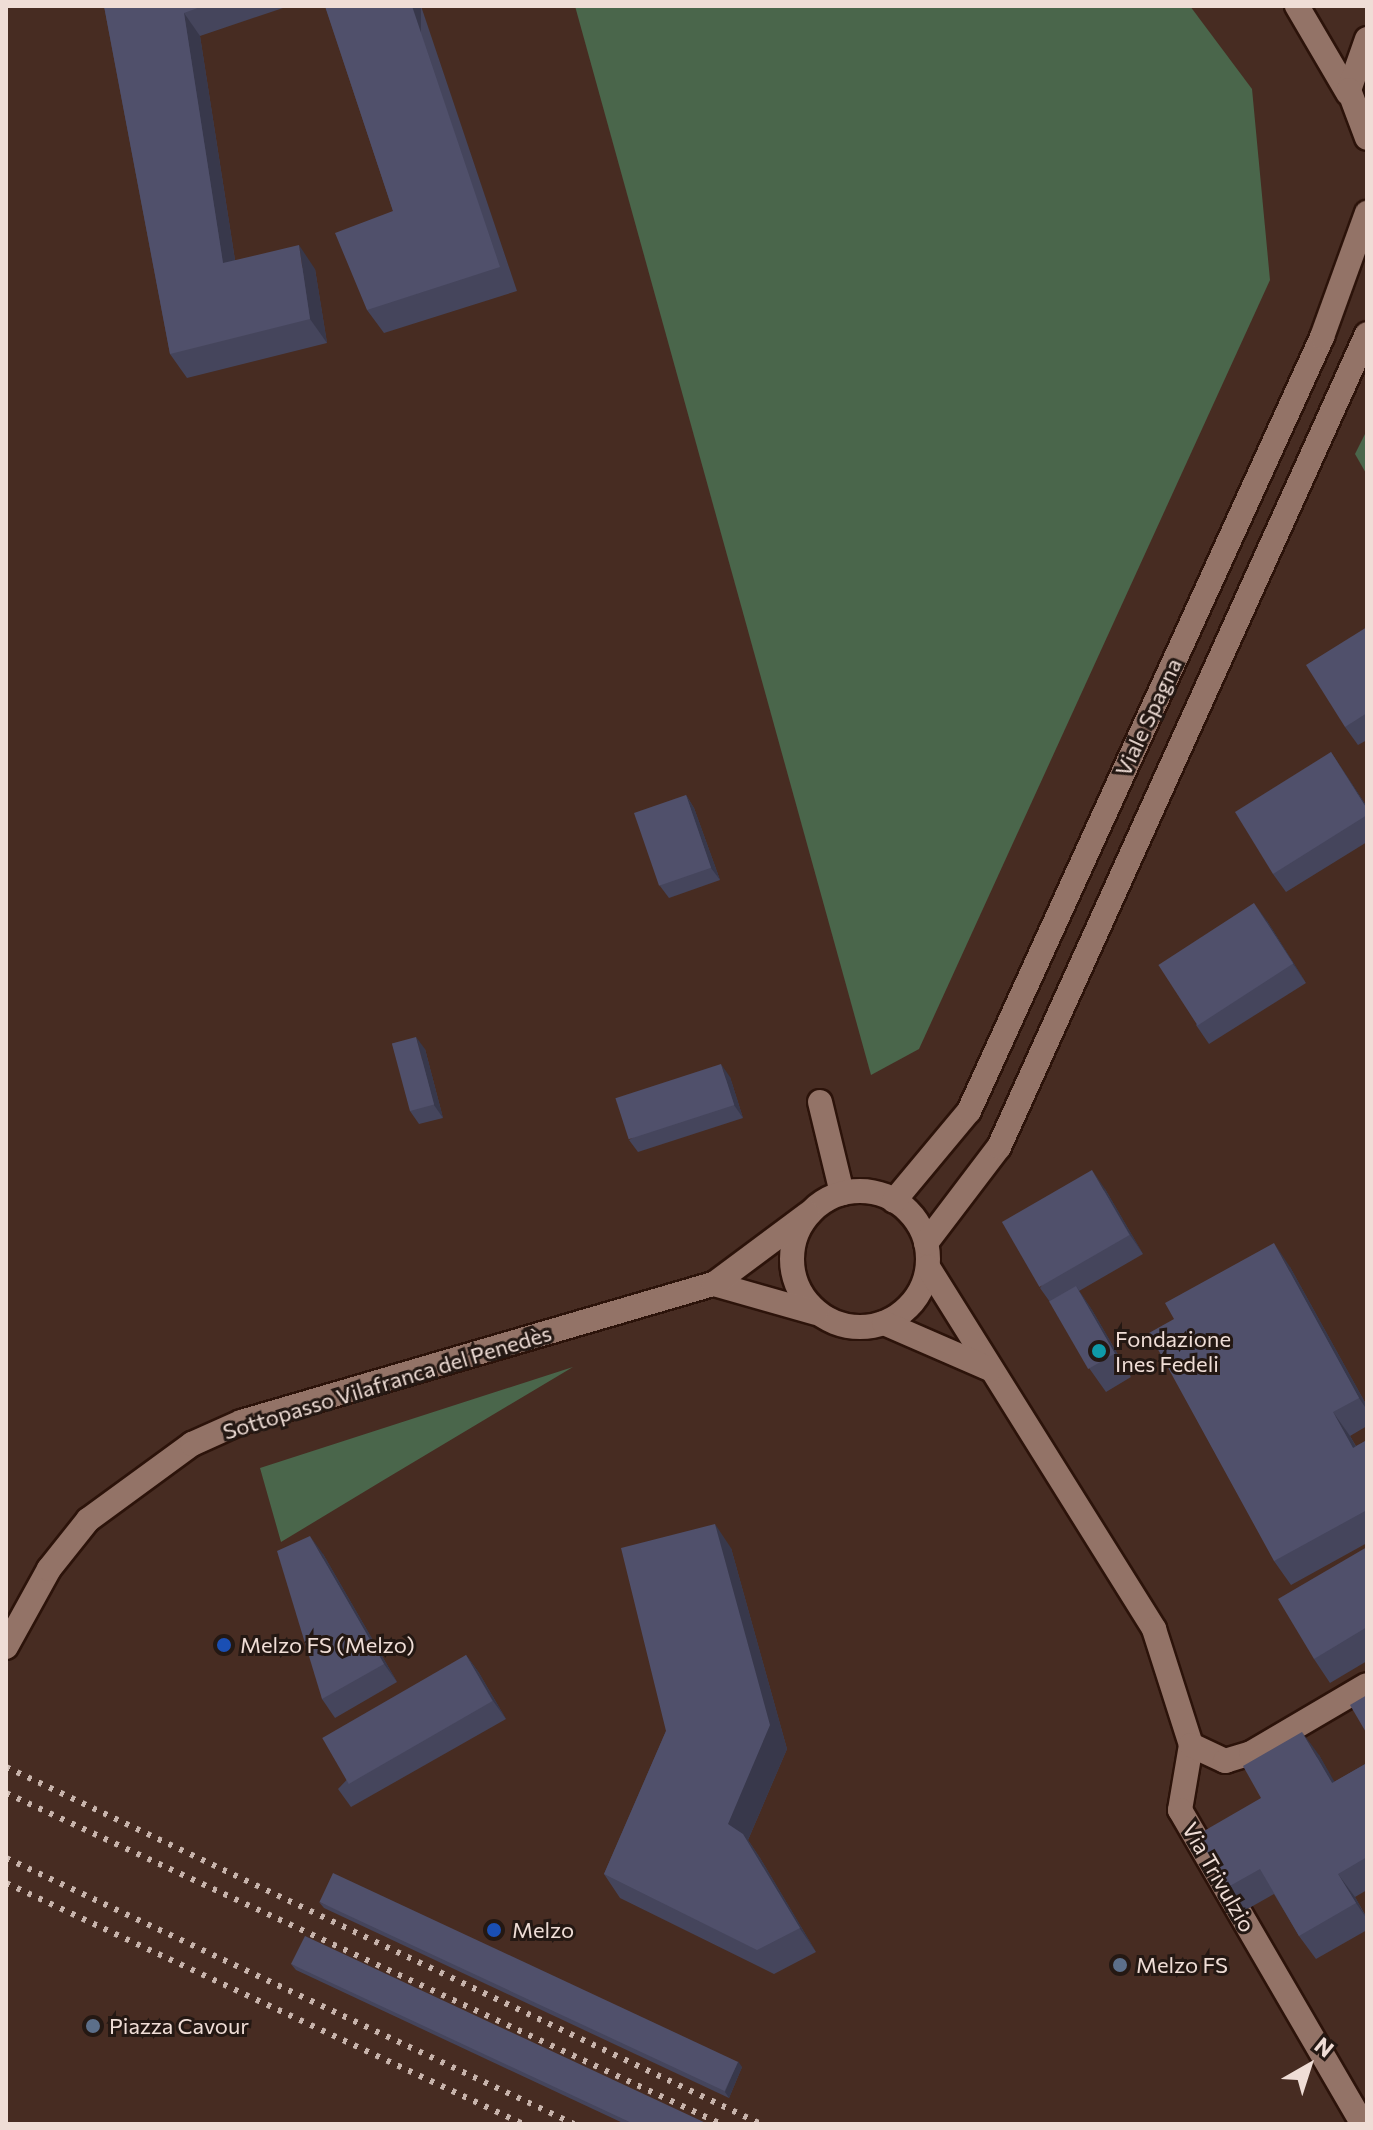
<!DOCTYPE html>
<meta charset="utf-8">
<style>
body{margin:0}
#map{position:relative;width:1373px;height:2130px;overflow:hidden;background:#472c22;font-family:Commissioner,sans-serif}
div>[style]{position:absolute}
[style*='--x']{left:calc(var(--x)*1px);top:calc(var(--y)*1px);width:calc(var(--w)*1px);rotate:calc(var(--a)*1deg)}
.green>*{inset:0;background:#4a664b}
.roads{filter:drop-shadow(2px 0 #2c130a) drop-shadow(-2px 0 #2c130a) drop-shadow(0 2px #2c130a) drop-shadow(0 -2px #2c130a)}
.street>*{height:24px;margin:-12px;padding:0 12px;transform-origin:12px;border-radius:12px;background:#937367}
.street>.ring{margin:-12px;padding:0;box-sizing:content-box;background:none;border:24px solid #937367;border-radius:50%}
.rail>*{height:6px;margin-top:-3px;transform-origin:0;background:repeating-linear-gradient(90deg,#c8b4ac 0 4px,transparent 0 12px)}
.wall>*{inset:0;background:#45455c}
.shaded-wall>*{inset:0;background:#38384b;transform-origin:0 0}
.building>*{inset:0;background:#50506b;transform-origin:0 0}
.dots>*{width:22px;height:22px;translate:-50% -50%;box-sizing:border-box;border:4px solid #241813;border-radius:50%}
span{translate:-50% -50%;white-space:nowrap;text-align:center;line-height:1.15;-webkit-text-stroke:6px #241813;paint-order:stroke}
.street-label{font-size:22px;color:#efddd6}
.poi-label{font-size:22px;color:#efddd6}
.left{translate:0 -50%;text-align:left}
.frame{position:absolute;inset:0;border:8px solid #efddd6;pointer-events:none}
.north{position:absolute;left:1269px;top:2026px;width:80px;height:80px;-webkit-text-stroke:6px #241813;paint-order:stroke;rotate:39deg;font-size:22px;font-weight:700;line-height:32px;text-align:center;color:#efddd6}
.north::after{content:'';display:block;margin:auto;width:28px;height:36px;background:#efddd6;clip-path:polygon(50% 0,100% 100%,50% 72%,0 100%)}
</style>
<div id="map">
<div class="green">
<i style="clip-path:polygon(575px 6px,1190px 6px,1252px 89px,1270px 280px,919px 1049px,871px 1075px)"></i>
<i style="clip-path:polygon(1367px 430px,1367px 475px,1355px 454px)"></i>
<i style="clip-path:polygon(573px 1367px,382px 1481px,281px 1542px,260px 1468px)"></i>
</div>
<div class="roads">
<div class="street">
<i style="--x:1297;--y:6;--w:101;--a:59.6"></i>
<i style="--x:1367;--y:39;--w:54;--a:109.4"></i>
<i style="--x:1349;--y:90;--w:51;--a:69.4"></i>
<i style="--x:820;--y:1102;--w:94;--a:76.4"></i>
<i class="ring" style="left:792px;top:1191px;width:112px;height:112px"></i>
<i style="--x:894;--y:1201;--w:117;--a:-50.2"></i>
<i style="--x:969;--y:1111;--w:851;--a:-65.48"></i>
<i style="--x:1322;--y:337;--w:132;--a:-70.1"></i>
<i style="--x:926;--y:1243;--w:121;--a:-52.8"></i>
<i style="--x:999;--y:1147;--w:892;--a:-65.65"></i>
<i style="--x:928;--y:1267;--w:427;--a:58"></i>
<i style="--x:1154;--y:1629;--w:122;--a:72.3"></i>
<i style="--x:1191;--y:1745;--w:66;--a:99.6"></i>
<i style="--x:1180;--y:1810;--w:363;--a:59.8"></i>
<i style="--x:714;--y:1284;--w:106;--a:15.9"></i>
<i style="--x:884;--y:1323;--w:116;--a:23.5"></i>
<i style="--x:6;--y:1647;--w:89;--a:-61.1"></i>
<i style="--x:49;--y:1569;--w:63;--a:-51.5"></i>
<i style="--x:88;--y:1520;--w:129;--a:-36.2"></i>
<i style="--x:192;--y:1444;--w:54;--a:-24.2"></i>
<i style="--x:241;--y:1422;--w:493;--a:-16.3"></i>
<i style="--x:714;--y:1284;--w:117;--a:-36.7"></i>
<i style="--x:1191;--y:1745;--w:38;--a:25"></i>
<i style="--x:1225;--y:1761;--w:27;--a:-17"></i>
<i style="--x:1251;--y:1753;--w:134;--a:-30.4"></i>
</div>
</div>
<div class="rail">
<i style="--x:6;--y:1767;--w:835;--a:25.31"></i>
<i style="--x:6;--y:1793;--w:788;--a:24.84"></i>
<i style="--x:6;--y:1858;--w:627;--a:25.09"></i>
<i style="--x:6;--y:1883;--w:570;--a:24.99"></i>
</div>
<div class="wall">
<i style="clip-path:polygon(104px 6px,289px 6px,200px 36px,235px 260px,315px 269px,327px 343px,187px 378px,170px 354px)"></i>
<i style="clip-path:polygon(325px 6px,421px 6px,517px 291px,384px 333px,367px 310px,393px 211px)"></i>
<i style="clip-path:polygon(1367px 627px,1367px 740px,1358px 745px,1345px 727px)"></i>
<i style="clip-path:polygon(1331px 752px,1367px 807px,1367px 842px,1286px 892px,1273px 874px)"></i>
<i style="clip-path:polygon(686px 795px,694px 808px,720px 880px,669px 898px,660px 886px)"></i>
<i style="clip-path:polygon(1267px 921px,1306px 983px,1209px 1044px,1196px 1025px)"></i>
<i style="clip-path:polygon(425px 1049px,443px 1118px,419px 1124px,410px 1111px)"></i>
<i style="clip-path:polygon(730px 1077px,743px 1118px,638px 1152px,629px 1140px)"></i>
<i style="clip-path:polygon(1105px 1189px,1143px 1254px,1079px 1291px,1092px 1310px,1131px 1377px,1106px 1392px,1089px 1368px,1050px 1302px,1040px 1288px)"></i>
<i style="clip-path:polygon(1290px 1267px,1367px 1406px,1367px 1426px,1350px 1436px,1356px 1446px,1367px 1440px,1367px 1543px,1291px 1585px,1274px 1561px)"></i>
<i style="clip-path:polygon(1367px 1547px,1367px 1661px,1330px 1683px,1314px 1659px)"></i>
<i style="clip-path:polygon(731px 1548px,787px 1749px,748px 1840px,760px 1858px,816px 1952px,774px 1974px,620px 1898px,604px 1874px,666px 1731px)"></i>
<i style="clip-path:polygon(323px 1554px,397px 1682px,335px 1718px,322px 1699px)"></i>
<i style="clip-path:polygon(466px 1655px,479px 1673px,506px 1719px,351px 1807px,338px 1789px)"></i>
<i style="clip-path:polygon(1319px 1755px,1334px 1782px,1367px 1763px,1367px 1890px,1355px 1897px,1367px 1918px,1367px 1930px,1316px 1959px,1299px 1936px,1274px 1894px,1244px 1911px,1228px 1887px,1261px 1798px)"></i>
<i style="clip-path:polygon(319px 1902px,742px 2067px,729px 2098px,324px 1908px)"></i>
<i style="clip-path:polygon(291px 1964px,708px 2124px,625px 2124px,296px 1970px)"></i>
</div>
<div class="shaded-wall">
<i style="left:412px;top:6px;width:9px;height:275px"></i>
<i style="clip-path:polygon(184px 13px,200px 36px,239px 286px,223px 263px)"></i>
<i style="clip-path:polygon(299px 245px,315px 269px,327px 343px,310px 319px)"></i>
<i style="clip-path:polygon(1331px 752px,1367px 807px,1367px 809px)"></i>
<i style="clip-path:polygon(686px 795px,694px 808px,720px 880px,711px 868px)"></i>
<i style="clip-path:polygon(1254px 903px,1267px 921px,1306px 983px,1293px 964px)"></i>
<i style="clip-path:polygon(416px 1037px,425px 1049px,443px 1118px,434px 1105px)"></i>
<i style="clip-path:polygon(721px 1064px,730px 1077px,743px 1118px,734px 1105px)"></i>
<i style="clip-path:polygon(1092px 1170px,1105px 1189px,1143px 1254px,1130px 1235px)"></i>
<i style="clip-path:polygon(1274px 1243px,1290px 1267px,1367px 1406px,1367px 1410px,1359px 1398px)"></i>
<i style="clip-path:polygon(1076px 1286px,1092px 1310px,1131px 1377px,1115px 1354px)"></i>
<i style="clip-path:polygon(1333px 1412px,1350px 1436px,1367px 1467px,1353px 1448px)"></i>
<i style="clip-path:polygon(715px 1524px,731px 1548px,787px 1749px,748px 1840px,760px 1858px,816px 1952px,728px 1824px)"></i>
<i style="clip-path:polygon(310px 1536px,323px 1554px,397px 1682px,384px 1664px)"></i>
<i style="clip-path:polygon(466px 1655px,479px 1673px,506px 1719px,493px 1701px)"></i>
<i style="clip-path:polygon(1302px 1732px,1319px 1755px,1349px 1807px,1332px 1783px)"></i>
<i style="clip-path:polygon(1338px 1874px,1355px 1897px,1367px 1919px,1356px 1903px)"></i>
<i style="clip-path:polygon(738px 2061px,742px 2067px,729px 2098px,725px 2092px)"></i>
</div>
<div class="building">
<i style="clip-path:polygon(104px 6px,203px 6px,184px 13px,223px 263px,299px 245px,310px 319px,170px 354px)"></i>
<i style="clip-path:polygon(325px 6px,412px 6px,500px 267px,367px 310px,335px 233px,393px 211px)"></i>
<i style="clip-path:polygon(1367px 627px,1367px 713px,1345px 727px,1306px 665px)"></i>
<i style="clip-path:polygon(1331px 752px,1367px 809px,1367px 815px,1273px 874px,1235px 812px)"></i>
<i style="left:686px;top:795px;width:77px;height:55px;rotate:71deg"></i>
<i style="left:1254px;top:903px;width:72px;height:114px;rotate:57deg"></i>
<i style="left:416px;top:1037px;width:70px;height:25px;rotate:75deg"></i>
<i style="left:721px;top:1064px;width:43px;height:111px;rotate:72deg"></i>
<i style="left:1092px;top:1170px;width:75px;height:104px;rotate:60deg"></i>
<i style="clip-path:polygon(1274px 1243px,1359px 1398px,1333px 1412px,1353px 1448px,1367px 1440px,1367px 1510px,1274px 1561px,1149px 1333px,1174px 1319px,1165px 1303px)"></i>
<i style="left:1076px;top:1286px;width:78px;height:31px;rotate:60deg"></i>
<i style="clip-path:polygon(715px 1524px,770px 1725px,728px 1824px,743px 1834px,800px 1928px,757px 1950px,604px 1874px,666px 1731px,621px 1548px)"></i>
<i style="clip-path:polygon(310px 1536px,384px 1664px,322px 1699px,277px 1551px)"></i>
<i style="clip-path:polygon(1367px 1547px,1367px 1627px,1314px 1659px,1278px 1599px)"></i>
<i style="left:466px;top:1655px;width:53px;height:166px;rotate:60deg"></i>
<i style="clip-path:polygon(1367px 1695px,1367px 1734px,1350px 1705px)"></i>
<i style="clip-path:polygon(1302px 1732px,1332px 1783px,1367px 1763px,1367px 1857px,1338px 1874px,1356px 1903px,1299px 1936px,1260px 1869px,1228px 1887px,1197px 1835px,1261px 1798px,1243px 1766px)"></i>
<i style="left:333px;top:1873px;width:447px;height:32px;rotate:25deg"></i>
<i style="clip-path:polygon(305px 1936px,708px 2124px,634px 2124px,291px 1964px)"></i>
</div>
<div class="dots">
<i style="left:1099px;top:1351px;background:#0f9aa8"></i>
<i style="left:224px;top:1645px;background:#1a4fb4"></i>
<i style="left:494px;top:1930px;background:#1a4fb4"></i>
<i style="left:1120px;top:1965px;background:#5c6f8a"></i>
<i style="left:93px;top:2026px;background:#5c6f8a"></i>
</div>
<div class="street-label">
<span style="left:1148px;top:717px;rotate:-65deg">Viale Spagna</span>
<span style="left:387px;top:1382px;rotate:-17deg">Sottopasso Vilafranca del Penedès</span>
<span style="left:1219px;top:1877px;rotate:60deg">Via Trivulzio</span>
</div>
<div class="poi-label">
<span class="left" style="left:1115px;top:1351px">Fondazione<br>Ines Fedeli</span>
<span class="left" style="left:240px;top:1645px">Melzo FS (Melzo)</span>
<span class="left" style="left:512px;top:1930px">Melzo</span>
<span class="left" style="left:1136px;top:1965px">Melzo FS</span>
<span class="left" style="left:109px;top:2026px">Piazza Cavour</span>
</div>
<div class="frame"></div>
<div class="north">N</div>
</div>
